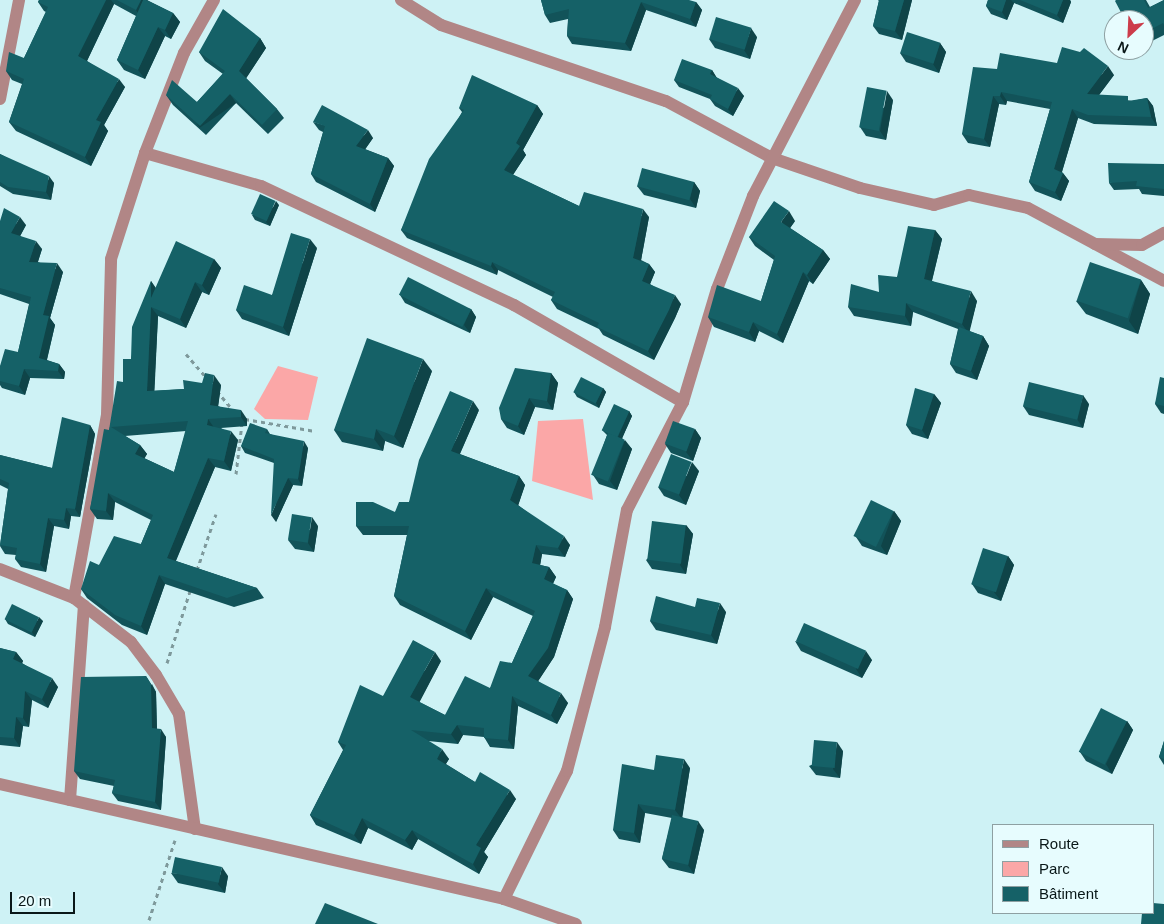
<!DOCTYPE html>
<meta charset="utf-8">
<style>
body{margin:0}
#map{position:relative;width:1164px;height:924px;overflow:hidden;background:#cef2f5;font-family:Arial,sans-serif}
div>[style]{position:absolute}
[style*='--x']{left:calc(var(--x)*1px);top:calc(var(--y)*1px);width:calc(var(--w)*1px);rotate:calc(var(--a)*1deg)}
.green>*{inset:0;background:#fba7a7}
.path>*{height:3px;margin-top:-1.5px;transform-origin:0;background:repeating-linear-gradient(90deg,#7e999b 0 4px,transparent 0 8px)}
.minor>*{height:12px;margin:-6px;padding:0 6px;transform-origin:6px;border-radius:6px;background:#b18686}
.wall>*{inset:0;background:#125359}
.shaded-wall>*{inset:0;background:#0f4448;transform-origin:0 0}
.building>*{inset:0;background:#156167;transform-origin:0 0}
span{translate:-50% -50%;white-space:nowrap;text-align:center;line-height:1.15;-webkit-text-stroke:5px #e7fcfe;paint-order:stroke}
.legend{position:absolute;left:992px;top:824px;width:162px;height:90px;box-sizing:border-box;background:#e7fcfe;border:1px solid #8ea0a2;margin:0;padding:6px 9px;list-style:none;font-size:15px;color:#091718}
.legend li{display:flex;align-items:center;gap:10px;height:25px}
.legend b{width:25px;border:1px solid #8ea0a2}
.north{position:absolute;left:1104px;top:10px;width:50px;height:50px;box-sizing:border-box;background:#e7fcfe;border:1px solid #8ea0a2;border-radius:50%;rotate:205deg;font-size:14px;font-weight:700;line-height:20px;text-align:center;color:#091718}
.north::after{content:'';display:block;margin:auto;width:18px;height:22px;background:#cc3c4b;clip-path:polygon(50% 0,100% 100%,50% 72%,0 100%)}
.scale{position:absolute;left:10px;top:892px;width:65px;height:22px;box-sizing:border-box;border:2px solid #091718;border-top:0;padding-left:6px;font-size:15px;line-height:18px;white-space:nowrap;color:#091718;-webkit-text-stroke:4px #e7fcfe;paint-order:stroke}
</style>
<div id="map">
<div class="green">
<i style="clip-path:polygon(278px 366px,318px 377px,308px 420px,265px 419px,254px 409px)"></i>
<i style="clip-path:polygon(583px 419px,593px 500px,532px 481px,538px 421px)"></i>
</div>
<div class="path">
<i style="--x:186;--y:354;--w:32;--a:49"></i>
<i style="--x:217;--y:391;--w:26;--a:50"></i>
<i style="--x:245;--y:419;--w:71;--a:9.7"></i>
<i style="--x:236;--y:474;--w:51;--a:-83.3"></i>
<i style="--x:197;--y:570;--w:59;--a:-71.3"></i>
<i style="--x:167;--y:663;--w:79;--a:-72.3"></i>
<i style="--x:149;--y:920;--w:84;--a:-72"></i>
</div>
<div class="minor">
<i style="--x:214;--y:0;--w:61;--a:119.5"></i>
<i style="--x:184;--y:53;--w:107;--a:111.3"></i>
<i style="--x:145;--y:153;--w:121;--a:15.9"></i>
<i style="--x:261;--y:186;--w:280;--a:25.2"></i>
<i style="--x:514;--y:305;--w:195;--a:29.9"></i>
<i style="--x:401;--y:0;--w:47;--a:32"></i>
<i style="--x:441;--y:25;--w:237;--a:18.7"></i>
<i style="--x:666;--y:101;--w:120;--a:28.3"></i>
<i style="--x:772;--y:158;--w:93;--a:18.8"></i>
<i style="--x:860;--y:188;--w:76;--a:12.9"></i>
<i style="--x:934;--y:205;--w:36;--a:-16"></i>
<i style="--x:969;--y:195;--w:60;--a:12.4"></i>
<i style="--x:1028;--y:208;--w:154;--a:28.2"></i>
<i style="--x:0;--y:99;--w:101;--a:-79.1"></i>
<i style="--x:1095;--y:244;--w:47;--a:1.2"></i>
<i style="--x:1142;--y:245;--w:25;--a:-29"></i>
<i style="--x:0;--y:569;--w:79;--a:21.4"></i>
<i style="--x:74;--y:598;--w:72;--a:37.7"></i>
<i style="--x:131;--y:642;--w:41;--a:52.9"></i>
<i style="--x:156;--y:675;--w:45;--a:59.5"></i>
<i style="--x:179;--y:714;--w:116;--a:82.1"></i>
<i style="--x:74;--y:598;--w:186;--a:-79.8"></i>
<i style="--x:107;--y:415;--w:156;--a:-88.5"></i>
<i style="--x:111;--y:259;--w:111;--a:-72.2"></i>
<i style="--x:0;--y:784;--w:517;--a:12.85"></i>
<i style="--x:504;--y:899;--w:76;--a:19.1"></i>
<i style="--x:70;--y:800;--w:195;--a:-85.9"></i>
<i style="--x:504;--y:899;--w:143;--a:-63.8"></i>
<i style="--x:567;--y:771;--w:149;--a:-75.2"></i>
<i style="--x:605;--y:627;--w:119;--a:-79.4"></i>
<i style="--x:627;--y:510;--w:122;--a:-62.6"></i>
<i style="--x:683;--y:402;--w:118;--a:-73.3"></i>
<i style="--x:717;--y:289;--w:100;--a:-68.8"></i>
<i style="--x:753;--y:196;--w:221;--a:-62.5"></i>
</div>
<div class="wall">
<i style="clip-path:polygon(39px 0,147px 0,173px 13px,180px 22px,171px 39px,165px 36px,145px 79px,124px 70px,117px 60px,136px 16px,114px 4px,87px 61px,125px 87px,104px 125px,108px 131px,91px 166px,16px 131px,9px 122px,22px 84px,12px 80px,6px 71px,24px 58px,46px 12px,44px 11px,38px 2px)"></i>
<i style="clip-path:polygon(541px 0,696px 2px,702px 10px,696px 27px,646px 10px,631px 51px,572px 44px,567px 36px,568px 19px,550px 23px,545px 15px)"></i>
<i style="clip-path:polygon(878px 0,912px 0,902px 40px,879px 34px,873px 26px,879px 1px)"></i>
<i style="clip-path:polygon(988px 0,1070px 0,1071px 2px,1063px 23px,1014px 3px,1007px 20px,991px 14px,986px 6px)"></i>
<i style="clip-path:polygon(1116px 0,1146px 0,1150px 7px,1164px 0,1164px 35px,1144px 45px,1144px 20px)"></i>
<i style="clip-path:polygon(757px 37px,750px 59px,715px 48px,709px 39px)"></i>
<i style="clip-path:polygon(260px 38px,266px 48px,246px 78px,277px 109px,284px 118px,268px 134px,236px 103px,206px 135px,173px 105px,166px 95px,197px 102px,223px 74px,205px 61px,199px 52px)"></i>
<i style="clip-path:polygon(940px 43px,946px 52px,939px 73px,906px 62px,900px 53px)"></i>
<i style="clip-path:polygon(997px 69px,1114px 75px,1099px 95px,1132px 101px,1147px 98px,1153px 106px,1157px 126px,1094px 124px,1078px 118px,1062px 172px,1069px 181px,1061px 201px,1035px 191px,1029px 182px,1050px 109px,1007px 101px,1006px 105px,999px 104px,990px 147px,968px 143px,962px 134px)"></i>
<i style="clip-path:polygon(712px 70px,716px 77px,744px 96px,733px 116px,715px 106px,710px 99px,679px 87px,674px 80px)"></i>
<i style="clip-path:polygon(893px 100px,886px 140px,866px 136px,860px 127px)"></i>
<i style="clip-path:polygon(537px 105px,543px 114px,523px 150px,526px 155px,513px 175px,579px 206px,649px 217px,641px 260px,649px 264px,655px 272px,650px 284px,681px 304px,675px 318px,654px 360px,603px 335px,599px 329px,557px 309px,551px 300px,553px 297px,498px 270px,497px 275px,407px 238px,401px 230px,462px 112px,459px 108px)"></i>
<i style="clip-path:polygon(313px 122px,373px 138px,365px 149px,388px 158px,394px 166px,375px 212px,316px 182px,311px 174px,323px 132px,319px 130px)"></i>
<i style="clip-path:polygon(0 154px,54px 183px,51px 200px,13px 194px,0 186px)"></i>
<i style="clip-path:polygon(1164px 164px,1164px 196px,1142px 194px,1139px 189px,1114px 190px,1109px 183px)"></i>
<i style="clip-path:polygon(694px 182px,700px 191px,696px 208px,644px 195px,637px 186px)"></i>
<i style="clip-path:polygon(279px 205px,270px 226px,255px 220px,252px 215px)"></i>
<i style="clip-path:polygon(0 221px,26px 225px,20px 236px,42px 249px,38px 262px,63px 272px,50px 318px,55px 325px,47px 360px,59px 364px,65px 372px,64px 379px,30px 378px,25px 395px,2px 388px,0 385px,0 366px,18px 352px,29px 304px,0 294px)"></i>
<i style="clip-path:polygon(795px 221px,790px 228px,823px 250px,830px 259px,813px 284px,809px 281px,783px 343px,759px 331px,755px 342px,714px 327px,708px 317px,761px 301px,774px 260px,755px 246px,749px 237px)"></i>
<i style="clip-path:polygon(935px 230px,942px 239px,932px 281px,977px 301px,969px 331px,983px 336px,989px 346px,977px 380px,956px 373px,950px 364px,958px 329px,913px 312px,911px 326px,854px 316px,848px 307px,879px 292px,897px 277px)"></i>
<i style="clip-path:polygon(317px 248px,289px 336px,242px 319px,236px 310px,272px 295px)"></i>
<i style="clip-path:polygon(evenodd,214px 259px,221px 268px,209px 295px,202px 292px,186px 328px,158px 316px,154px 391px,184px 389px,202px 383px,221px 385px,218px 406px,247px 419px,247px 426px,221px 428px,238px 440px,231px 471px,215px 467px,176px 561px,257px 588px,264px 598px,234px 607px,165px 584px,147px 635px,122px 625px,87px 598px,81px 589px,99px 565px,141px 544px,151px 520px,115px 502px,113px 520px,97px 519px,90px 509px,109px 430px,123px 382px,131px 359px,151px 281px,156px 288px,214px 259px,186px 431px,174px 472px,144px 458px,147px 454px,140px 445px,125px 436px,186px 431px)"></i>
<i style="clip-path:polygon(1141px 280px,1150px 294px,1138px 334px,1086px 314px,1076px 301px)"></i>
<i style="clip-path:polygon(400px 295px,471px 309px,476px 317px,470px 333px,405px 303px)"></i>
<i style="clip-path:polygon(432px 371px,403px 448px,385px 441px,383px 451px,342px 442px,334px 430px)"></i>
<i style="clip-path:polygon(551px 373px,558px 383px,553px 410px,535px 407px,524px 435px,507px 428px,501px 419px)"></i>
<i style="clip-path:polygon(1164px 378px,1164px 414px,1161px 413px,1155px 404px)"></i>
<i style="clip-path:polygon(603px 388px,606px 392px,599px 408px,577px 397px,574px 392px)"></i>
<i style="clip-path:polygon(934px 394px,941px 403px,928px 439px,912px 434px,906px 425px)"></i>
<i style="clip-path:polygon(1089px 404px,1083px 428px,1029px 415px,1023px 406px)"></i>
<i style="clip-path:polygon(479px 410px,460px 454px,519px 476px,525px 485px,518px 505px,570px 545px,565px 557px,542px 554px,540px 565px,549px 567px,556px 577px,553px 584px,567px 590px,573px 599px,554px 657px,538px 681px,568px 703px,557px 724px,518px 706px,514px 749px,490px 747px,484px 737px,463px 735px,458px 744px,428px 741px,449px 759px,446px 764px,475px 782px,516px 799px,484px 852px,488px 857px,479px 874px,418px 839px,412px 850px,368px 828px,361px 844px,316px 825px,310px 815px,343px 750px,338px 742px,383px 696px,441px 661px,419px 702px,445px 715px,490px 688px,512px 663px,533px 616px,493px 597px,471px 640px,400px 605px,394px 596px,407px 535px,363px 535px,356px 526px,395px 512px,409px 502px)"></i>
<i style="clip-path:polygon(629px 411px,632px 416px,622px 438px,632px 449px,617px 490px,599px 484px,593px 475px,607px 435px,602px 430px)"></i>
<i style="clip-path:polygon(90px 425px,95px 434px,80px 517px,71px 516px,69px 529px,54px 526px,46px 572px,21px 567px,15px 559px,16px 555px,5px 554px,0 546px,8px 489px,0 485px,0 455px,52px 468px)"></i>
<i style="clip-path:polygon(267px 429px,270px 434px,308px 448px,302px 486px,293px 485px,276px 522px,274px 463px,245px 453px,241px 446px)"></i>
<i style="clip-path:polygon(695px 429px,701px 438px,693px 461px,671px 453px,665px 444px)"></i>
<i style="clip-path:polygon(699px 471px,686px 505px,664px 496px,658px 487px)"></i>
<i style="clip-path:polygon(894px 511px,901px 521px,887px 555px,862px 546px,856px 537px)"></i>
<i style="clip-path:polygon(686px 525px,693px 534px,686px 574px,652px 569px,646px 560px)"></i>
<i style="clip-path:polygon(318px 526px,314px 552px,295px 549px,288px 540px)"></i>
<i style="clip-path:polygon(1008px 556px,1014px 565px,1001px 601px,978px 593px,972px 584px)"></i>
<i style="clip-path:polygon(695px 607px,726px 612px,717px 644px,656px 630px,650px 621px)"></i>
<i style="clip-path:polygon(5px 619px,43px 621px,35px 637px,8px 624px)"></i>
<i style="clip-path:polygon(795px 641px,872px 660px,862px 678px,801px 651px)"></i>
<i style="clip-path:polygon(0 648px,16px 652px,23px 661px,22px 663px,58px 687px,48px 708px,32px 700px,29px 727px,23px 726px,20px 747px,0 745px)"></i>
<i style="clip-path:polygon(152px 684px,156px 692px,157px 729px,166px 737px,161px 810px,118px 801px,112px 793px,114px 786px,80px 779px,74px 771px)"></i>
<i style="clip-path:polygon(1127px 721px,1133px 730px,1112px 774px,1086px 761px,1080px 752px)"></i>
<i style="clip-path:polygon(1164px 741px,1164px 765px,1159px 757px)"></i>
<i style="clip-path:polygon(843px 751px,840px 778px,816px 775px,809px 766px)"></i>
<i style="clip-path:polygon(690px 768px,682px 817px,704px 830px,694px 874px,669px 868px,662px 859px,672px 818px,645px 813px,640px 843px,619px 839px,613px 830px,654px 770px)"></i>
<i style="clip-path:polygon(171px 873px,228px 876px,225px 893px,178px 883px)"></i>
</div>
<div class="shaded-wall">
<i style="clip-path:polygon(106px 0,111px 0,114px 4px,85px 65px,78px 56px)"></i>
<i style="clip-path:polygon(141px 0,147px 0,150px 4px,142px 19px,136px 10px)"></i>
<i style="clip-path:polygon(904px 0,912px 0,902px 40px,895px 31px)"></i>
<i style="clip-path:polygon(1006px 0,1011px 0,1014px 3px,1007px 20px,1002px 12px)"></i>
<i style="clip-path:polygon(1063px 0,1070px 0,1071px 2px,1063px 23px,1057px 15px)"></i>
<i style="clip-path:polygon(641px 2px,646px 10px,631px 51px,625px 43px)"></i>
<i style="clip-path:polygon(696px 2px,702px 10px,696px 27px,690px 19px)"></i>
<i style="clip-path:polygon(173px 13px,180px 22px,171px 39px,165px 30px)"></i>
<i style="clip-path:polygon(158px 27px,165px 36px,145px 79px,138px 70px)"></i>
<i style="clip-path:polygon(751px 28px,757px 37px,750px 59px,744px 50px)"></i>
<i style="clip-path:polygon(260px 38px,266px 48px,245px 80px,239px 71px)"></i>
<i style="clip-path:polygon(940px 43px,946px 52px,939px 73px,933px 64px)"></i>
<i style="clip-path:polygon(1108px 66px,1114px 75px,1093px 103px,1087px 94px)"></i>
<i style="clip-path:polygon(712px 70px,717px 78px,710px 74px)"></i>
<i style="clip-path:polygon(119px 79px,125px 87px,104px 125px,108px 131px,91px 166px,85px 157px,96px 120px)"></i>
<i style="clip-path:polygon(738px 88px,744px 96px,733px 116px,728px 109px)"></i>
<i style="clip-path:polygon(887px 91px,893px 100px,886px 140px,880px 131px)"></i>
<i style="clip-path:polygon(1001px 92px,1007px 101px,1006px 105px,1000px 96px)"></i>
<i style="left:230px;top:94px;width:11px;height:44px;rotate:56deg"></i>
<i style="clip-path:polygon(993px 96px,999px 104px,990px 147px,984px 139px)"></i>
<i style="clip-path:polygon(1147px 98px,1153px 106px,1157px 126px,1151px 117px)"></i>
<i style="clip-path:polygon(537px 105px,543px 114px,523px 150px,526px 155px,510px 179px,504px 170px,516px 143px)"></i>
<i style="clip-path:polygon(1072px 109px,1078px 118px,1060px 178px,1054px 169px)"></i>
<i style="clip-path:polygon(368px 130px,373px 138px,362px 154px,356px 146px)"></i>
<i style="clip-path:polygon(388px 158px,394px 166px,375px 212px,370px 204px)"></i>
<i style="clip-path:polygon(1063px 173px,1069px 181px,1061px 201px,1055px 192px)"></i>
<i style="clip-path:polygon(49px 176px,54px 183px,51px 200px,46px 192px)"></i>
<i style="clip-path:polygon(694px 182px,700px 191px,696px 208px,690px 199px)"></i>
<i style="clip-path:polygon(276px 201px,279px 205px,270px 226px,266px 222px)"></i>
<i style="clip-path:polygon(643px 209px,649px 217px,640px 266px,633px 258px)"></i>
<i style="clip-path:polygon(789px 211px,795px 221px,788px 231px,781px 222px)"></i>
<i style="clip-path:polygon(20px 217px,26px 225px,17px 242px,11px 233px)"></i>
<i style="clip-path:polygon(935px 230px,942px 239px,930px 288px,924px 279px)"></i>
<i style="clip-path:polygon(310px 239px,317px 248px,289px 336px,283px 327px)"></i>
<i style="clip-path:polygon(36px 241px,42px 249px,35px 270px,29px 262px)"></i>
<i style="clip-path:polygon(823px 250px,830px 259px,813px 284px,807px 275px)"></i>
<i style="clip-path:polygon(214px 259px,221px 268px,209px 295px,202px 285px)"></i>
<i style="clip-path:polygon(492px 262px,498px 270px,497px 275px,491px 266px)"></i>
<i style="clip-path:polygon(57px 263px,63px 272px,50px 318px,55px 325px,45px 367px,39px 358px,43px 315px)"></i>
<i style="clip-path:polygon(649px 264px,655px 272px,648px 289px,642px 281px)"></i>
<i style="clip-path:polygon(803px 272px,809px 281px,783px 343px,777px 334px)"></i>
<i style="clip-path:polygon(1141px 280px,1150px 294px,1138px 334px,1129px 321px)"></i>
<i style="clip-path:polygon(151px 281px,157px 291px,151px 298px)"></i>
<i style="clip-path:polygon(195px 282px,202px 292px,186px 328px,180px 319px)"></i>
<i style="clip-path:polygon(971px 291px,977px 301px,969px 334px,962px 324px)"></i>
<i style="clip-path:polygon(675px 295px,681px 304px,675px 318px,654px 360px,648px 351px)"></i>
<i style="clip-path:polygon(906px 303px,913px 312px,911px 326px,905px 316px)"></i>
<i style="clip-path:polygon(151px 307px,158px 316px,154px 401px,147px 391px)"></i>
<i style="clip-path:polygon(471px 309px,476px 317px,470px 333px,464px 325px)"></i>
<i style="clip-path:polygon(753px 322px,759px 331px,755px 342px,749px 332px)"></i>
<i style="clip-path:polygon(983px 336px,989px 346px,977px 380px,971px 371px)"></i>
<i style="clip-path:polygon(423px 359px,432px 371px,403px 448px,394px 436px)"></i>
<i style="clip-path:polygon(59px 364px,65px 372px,64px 379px,58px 371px)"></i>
<i style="clip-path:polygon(24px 369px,30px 378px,25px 395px,19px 386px)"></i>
<i style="clip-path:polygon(551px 373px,558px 383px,553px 410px,547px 401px)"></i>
<i style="clip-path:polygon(214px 375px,221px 385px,217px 415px,210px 405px)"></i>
<i style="clip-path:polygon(603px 388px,606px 392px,599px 408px,596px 403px)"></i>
<i style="clip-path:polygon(934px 394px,941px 403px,928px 439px,922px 430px)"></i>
<i style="clip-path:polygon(1083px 395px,1089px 404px,1083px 428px,1077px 419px)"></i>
<i style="clip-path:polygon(529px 398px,535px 407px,524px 435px,518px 426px)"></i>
<i style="clip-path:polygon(473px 401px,479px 410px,457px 460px,451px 451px)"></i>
<i style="clip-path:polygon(241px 410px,247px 419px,247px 426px,241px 417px)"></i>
<i style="clip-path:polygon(629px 411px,632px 416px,621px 441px,618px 437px)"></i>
<i style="clip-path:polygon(208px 419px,215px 429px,207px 425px)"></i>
<i style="clip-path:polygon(90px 425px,95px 434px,80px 517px,75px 509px)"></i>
<i style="clip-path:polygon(376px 429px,385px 441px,383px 451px,374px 439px)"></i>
<i style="clip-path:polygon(695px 429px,701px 438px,693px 461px,686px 452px)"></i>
<i style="clip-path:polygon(231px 431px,238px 440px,231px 471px,224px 461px)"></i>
<i style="clip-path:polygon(625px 440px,632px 449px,617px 490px,610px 481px)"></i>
<i style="clip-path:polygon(304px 441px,308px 448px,302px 486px,298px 479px)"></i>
<i style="clip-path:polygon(140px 445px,147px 454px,142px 463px,135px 454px)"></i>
<i style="clip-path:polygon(208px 458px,215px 467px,173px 567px,167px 558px)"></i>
<i style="clip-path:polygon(692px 462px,699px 471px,686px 505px,679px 495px)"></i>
<i style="clip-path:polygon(519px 476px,525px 485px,517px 509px,510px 500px)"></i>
<i style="clip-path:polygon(288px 478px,293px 485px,276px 522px,271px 515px)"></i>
<i style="clip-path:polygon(108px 493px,115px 502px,113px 520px,106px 511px)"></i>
<i style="clip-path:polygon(66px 508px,71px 516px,69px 529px,64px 520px)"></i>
<i style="clip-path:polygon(894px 511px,901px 521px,887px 555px,881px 546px)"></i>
<i style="clip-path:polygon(312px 517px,318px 526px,314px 552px,308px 543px)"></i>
<i style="clip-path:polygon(48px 518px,54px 526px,46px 572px,40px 564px)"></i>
<i style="clip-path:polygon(686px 525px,693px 534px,686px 574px,680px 565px)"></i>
<i style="clip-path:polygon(564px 536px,570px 545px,565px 557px,558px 548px)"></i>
<i style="clip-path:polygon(536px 545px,542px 554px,539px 572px,532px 563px)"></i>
<i style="clip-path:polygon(1008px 556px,1014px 565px,1001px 601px,994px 592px)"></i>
<i style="clip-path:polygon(549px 567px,556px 577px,550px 589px,544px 579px)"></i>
<i style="clip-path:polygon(159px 575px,165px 584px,147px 635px,141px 626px)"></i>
<i style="clip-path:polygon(486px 588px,493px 597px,471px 640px,465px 631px)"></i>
<i style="clip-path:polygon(567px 590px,573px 599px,554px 657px,535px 686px,528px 676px)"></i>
<i style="clip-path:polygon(720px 603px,726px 612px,717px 644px,711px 635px)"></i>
<i style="clip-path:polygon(39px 617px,43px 621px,35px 637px,32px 632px)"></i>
<i style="clip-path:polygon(866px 651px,872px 660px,862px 678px,856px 669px)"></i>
<i style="clip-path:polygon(16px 652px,23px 661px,20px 668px,13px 659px)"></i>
<i style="clip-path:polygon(435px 652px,441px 661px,417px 707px,410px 697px)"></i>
<i style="clip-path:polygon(146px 676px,156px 692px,157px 736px,152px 728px)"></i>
<i style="clip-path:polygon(52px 678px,58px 687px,48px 708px,42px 699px)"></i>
<i style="clip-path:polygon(25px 691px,32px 700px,29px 727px,23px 718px)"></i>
<i style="clip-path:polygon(561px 693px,568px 703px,557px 724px,551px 715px)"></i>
<i style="clip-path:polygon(512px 696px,518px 706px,514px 749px,508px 740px)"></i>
<i style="clip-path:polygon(16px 717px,23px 726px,20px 747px,14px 738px)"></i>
<i style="clip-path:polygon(1127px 721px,1133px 730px,1112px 774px,1106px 764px)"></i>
<i style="clip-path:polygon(457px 725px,463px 735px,458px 744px,451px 734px)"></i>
<i style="clip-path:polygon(161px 729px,166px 737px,161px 810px,155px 802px)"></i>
<i style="clip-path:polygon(837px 742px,843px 751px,840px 778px,833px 769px)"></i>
<i style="clip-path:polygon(442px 749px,449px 759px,443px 768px,437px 759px)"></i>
<i style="clip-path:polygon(684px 759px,690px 768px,682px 819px,675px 810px)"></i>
<i style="clip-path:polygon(510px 790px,516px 799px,484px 852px,488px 857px,479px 874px,473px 864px,476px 845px)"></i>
<i style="clip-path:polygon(638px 804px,645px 813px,640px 843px,634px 833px)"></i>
<i style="clip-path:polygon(362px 818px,368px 828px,361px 844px,354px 835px)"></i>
<i style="clip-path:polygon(698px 821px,704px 830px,694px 874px,688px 865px)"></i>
<i style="clip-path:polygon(412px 830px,418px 839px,412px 850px,405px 840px)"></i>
<i style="clip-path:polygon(222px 867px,228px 876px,225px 893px,218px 884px)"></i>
</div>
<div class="building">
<i style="clip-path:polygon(39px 0,106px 0,78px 56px,119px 79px,96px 120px,101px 122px,85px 157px,9px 122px,24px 79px,6px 71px,9px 52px,24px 58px,48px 7px,38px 2px)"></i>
<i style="clip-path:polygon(117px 0,141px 0,136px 10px)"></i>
<i style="clip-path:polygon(143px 0,146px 0,173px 13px,165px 30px,158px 27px,138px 70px,117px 60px)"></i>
<i style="clip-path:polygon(541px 0,689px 0,696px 2px,690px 19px,641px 2px,625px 43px,567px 36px,569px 9px,545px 15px)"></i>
<i style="clip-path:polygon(879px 0,904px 0,895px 31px,873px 26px)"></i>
<i style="clip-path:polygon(988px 0,1006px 0,1002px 12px,986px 6px)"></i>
<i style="clip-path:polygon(1020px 0,1063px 0,1057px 15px)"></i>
<i style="clip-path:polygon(1116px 0,1144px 0,1148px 8px,1164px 0,1164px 25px,1163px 23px,1144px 33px,1144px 20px,1125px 20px,1115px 1px)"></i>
<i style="clip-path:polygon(223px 9px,260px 38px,239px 71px,277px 109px,262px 125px,230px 94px,200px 126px,166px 95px,172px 80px,197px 102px,225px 71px,199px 52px)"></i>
<i style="left:716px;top:17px;width:37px;height:23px;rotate:17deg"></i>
<i style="left:907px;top:32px;width:35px;height:22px;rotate:18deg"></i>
<i style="clip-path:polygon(1062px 47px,1080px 52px,1084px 48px,1108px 66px,1087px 94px,1128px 96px,1128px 101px,1147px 98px,1151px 117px,1088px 115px,1072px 109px,1054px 169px,1063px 173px,1055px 192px,1029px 182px,1052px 102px,1001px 92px,1000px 96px,993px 96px,984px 139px,962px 134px,973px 67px,997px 69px,1000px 53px,1057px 63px)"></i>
<i style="clip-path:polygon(682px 59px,712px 70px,710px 74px,738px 88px,728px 109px,710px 99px,712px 95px,674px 80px)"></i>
<i style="clip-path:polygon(472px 75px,537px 105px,516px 143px,520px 146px,504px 170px,579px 206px,584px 192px,643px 209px,633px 258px,649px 264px,642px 281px,675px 295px,669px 310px,648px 351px,597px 327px,599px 323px,551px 300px,555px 292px,492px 262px,491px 266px,401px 230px,429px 159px,464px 110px,459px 108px)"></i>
<i style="left:867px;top:87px;width:20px;height:41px;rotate:11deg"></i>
<i style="clip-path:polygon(322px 105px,368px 130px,356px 146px,388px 158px,370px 204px,311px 174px,325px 126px,313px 122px)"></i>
<i style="clip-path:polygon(0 154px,49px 176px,46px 192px,8px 187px,0 182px)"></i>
<i style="clip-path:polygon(1108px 163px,1164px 164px,1164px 189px,1136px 186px,1137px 181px,1109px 183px)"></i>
<i style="left:642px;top:168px;width:54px;height:19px;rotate:15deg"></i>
<i style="left:260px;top:194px;width:17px;height:22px;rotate:24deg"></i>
<i style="clip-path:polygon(774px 201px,789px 211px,781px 222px,823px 250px,807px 275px,803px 272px,777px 334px,753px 322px,749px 332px,708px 317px,717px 285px,761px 301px,775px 256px,749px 237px)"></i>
<i style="clip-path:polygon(4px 208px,20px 217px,11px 233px,36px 241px,29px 262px,57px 263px,43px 315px,49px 316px,39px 358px,59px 364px,58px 371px,24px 369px,19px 386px,0 381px,0 366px,5px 349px,18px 352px,31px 297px,0 288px,0 221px)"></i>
<i style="clip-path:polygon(908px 226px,935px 230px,924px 279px,971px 291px,962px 324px,906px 303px,905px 316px,848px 307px,851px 284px,879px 292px,878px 275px,897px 277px)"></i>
<i style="clip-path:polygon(291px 233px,310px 239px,283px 327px,236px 310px,244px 285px,272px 295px)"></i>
<i style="clip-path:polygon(evenodd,176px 241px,214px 259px,202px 285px,195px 282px,180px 319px,151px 307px,147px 391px,184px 389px,183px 380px,202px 383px,205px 373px,214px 375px,210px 405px,241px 410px,241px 417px,208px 419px,207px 425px,231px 431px,224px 461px,208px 458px,167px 558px,257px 588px,227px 598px,159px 575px,141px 626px,115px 615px,81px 589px,90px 561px,99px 565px,114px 536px,141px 544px,153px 515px,108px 493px,106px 511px,90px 509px,104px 429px,109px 430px,117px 381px,123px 382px,123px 359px,131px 359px,132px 327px,151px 281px,151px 298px,176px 241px,188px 421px,174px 472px,135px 454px,140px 445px,111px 427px,188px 421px)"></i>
<i style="left:1090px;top:262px;width:54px;height:41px;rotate:19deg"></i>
<i style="left:408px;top:277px;width:71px;height:20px;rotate:27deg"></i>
<i style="clip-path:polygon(959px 327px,983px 336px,971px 371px,950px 364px)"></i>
<i style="clip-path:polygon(367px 338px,423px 359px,394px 436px,376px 429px,374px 439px,334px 430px)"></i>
<i style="clip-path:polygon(515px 368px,551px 373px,547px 401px,529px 398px,518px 426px,501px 419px,499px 408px)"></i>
<i style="left:581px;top:377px;width:25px;height:17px;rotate:27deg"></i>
<i style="clip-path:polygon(1160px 377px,1164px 378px,1164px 406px,1155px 404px)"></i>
<i style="left:1029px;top:382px;width:56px;height:25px;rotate:14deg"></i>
<i style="clip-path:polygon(915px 388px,934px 394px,922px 430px,906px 425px)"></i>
<i style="clip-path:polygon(450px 391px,473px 401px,451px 451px,519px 476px,510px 500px,564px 536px,558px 548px,536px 545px,532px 563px,549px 567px,544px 579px,567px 590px,548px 648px,528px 676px,561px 693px,551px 715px,512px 696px,508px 740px,484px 738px,484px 728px,457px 725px,451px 734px,411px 730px,442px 749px,437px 759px,475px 782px,480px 772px,510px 790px,476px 845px,481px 848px,473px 864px,412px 830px,405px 840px,362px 818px,354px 835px,310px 815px,346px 745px,338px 742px,360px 685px,383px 696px,413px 640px,435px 652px,410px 697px,445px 715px,465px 676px,490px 688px,500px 661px,512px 663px,535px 611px,486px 588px,465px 631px,394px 596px,409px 526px,356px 526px,356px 502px,373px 502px,395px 512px,399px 502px,409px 502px,419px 460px)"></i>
<i style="left:614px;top:404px;width:17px;height:29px;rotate:25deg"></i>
<i style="clip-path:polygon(62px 417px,90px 425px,75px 509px,66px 508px,64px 520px,48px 518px,40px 564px,15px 559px,17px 548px,0 545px,9px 483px,0 479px,0 455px,52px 468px)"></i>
<i style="left:673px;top:421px;width:23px;height:24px;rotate:20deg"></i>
<i style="clip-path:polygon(250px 423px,267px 429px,265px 433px,304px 441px,298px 479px,288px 478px,271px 515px,274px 459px,241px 446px)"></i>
<i style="left:608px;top:433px;width:18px;height:45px;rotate:22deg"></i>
<i style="left:671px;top:454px;width:22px;height:35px;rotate:21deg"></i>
<i style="left:871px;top:500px;width:25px;height:40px;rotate:26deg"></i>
<i style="left:292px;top:514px;width:20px;height:26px;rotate:9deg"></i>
<i style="left:652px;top:521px;width:34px;height:39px;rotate:7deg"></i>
<i style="left:983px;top:548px;width:26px;height:38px;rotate:18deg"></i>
<i style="clip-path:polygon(656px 596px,695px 607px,697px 598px,720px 603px,711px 635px,650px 621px)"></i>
<i style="left:12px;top:604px;width:30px;height:17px;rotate:26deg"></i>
<i style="left:804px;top:623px;width:68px;height:20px;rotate:24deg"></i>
<i style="clip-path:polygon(0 648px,16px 652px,13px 659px,52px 678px,42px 699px,25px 691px,23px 718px,16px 717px,14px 738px,0 737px)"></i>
<i style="clip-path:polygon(146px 676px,151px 684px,152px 728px,161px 729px,155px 802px,112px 793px,115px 780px,74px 771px,81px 677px)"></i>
<i style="left:1101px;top:708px;width:29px;height:49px;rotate:27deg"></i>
<i style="left:814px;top:740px;width:23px;height:26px;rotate:5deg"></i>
<i style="clip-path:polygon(1164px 741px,1164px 759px,1159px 757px)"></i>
<i style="clip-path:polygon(656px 755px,684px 759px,675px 810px,638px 804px,634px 833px,613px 830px,622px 764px,654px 770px)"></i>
<i style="left:672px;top:815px;width:27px;height:45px;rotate:13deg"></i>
<i style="left:175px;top:857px;width:48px;height:16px;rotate:12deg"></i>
<i style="clip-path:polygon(325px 903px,378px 924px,315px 924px)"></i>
<i style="clip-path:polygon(1153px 903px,1164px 904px,1164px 924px,1141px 924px,1142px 913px,1153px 913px)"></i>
</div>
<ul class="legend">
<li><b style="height:6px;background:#b18686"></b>Route</li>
<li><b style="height:14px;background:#fba7a7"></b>Parc</li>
<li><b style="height:14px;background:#156167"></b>Bâtiment</li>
</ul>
<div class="north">N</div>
<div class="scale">20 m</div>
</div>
